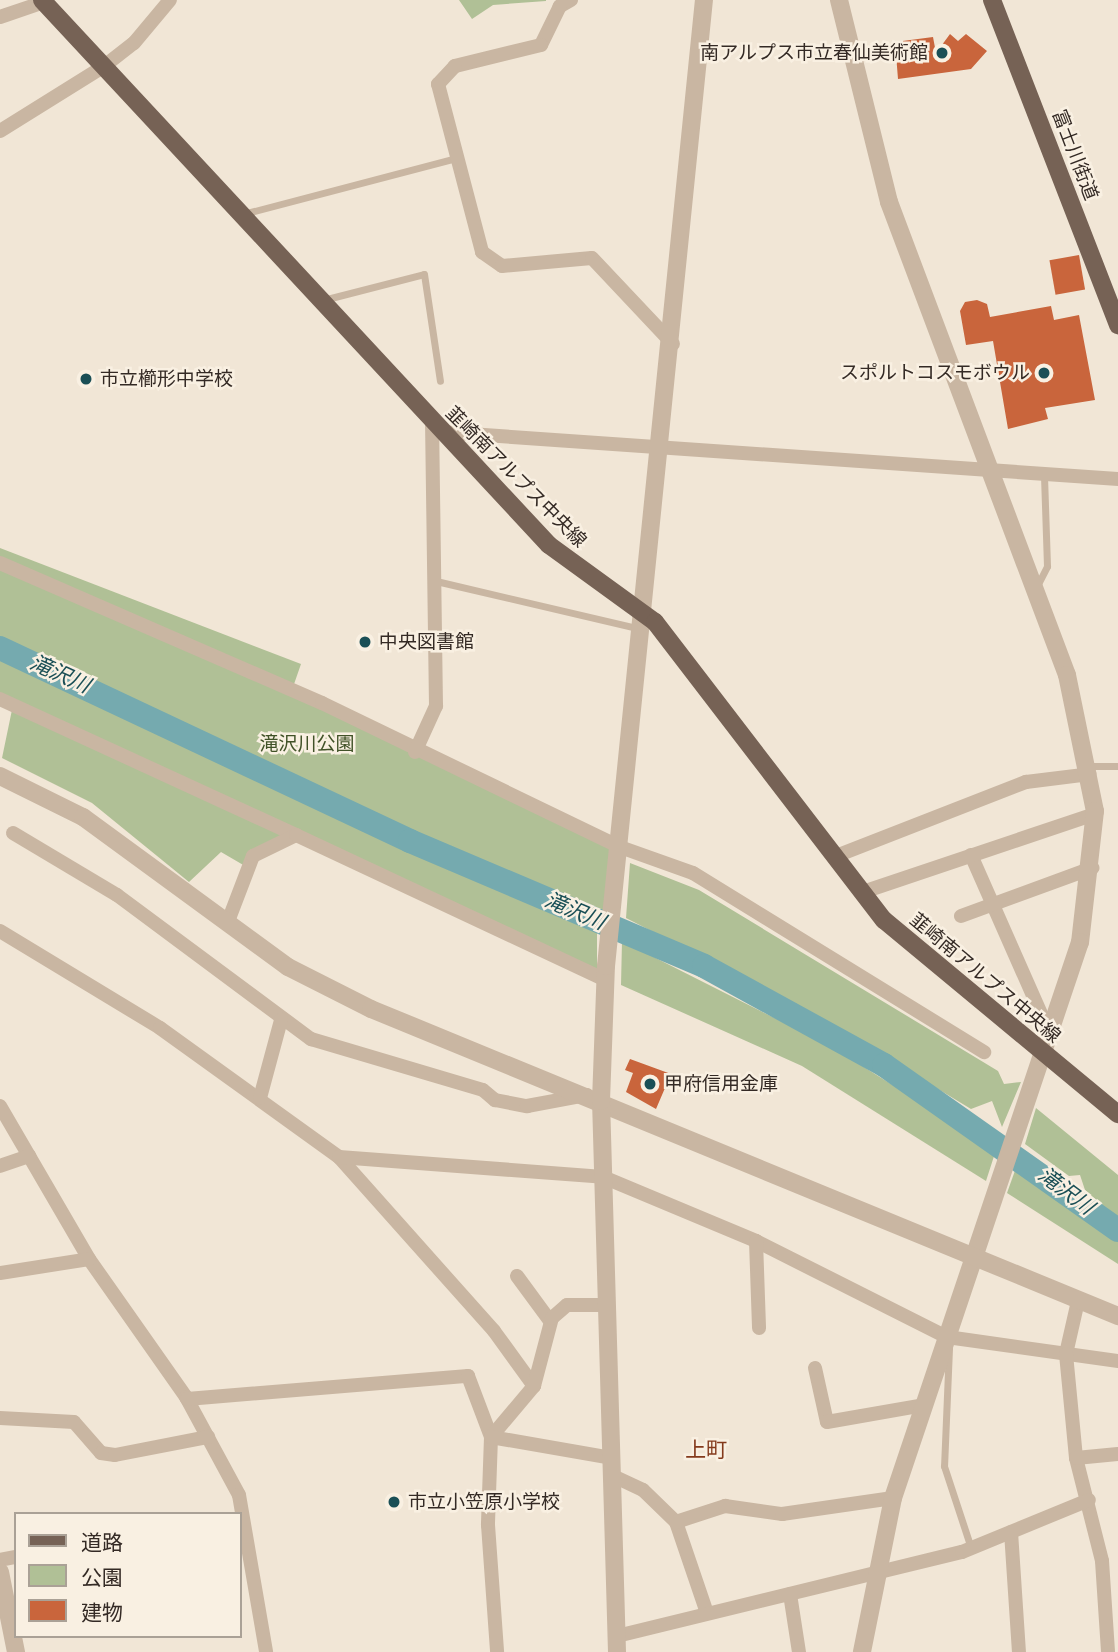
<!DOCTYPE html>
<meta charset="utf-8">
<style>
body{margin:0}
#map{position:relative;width:1118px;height:1652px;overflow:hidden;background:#f1e6d6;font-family:"Fira Sans","Noto Sans JP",sans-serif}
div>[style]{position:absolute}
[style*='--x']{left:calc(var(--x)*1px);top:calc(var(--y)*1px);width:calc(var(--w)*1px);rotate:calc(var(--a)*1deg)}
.green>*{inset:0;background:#b0c096}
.river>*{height:24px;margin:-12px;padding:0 12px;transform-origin:12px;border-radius:12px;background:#75aaaf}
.building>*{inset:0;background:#c9653c;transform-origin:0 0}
.service>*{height:7px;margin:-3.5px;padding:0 3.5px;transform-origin:3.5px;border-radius:3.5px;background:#c9b6a2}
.minor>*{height:14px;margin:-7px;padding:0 7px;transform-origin:7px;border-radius:7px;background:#c9b6a2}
.tertiary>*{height:18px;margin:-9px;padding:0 9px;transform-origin:9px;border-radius:9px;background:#c9b6a2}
.primary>*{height:18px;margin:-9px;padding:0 9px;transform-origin:9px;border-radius:9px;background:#766255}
.dots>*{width:19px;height:19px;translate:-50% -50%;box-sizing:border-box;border:4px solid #f9f0e2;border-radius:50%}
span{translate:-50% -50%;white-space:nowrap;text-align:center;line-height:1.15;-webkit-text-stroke:5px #f9f0e2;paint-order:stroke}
.poi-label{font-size:19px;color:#342a25}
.right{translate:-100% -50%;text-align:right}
.left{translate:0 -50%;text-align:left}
.street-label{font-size:19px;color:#342a25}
.park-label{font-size:19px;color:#415228}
.water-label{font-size:21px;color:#1a4f56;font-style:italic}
.neighbourhood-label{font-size:21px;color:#843a1c}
.legend{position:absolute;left:14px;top:1512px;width:228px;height:126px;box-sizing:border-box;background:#f9f0e2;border:2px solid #aaa196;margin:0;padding:9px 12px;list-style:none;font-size:21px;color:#342a25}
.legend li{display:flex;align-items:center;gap:14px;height:35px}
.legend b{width:35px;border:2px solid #aaa196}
</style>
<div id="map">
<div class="green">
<i style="clip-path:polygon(459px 0,546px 0,546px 1px,493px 5px,472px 19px)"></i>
<i style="clip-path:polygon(0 548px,301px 664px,293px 687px,0 559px)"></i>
<i style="clip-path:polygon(0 563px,316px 700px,620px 847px,610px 930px,0 648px)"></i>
<i style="clip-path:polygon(0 656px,331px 807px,329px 815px,346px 815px,597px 931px,597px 971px,295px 832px,245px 866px,221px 852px,189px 882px,92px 803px,2px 758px,13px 705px,0 699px)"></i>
<i style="clip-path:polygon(630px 863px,699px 890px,998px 1071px,1004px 1084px,1021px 1082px,1002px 1127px,992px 1101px,971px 1109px,816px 1015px,626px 918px)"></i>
<i style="clip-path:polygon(622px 941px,832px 1047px,996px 1150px,986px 1181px,802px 1066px,621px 985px)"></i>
<i style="clip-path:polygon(1036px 1108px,1118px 1175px,1118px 1219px,1085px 1190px,1080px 1175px,1069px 1176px,1025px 1144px)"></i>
<i style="clip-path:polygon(1017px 1165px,1118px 1238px,1118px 1264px,1007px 1193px)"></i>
</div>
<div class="river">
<i style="--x:0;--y:648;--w:453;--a:25.2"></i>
<i style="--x:410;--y:841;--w:319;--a:23"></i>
<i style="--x:704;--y:966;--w:205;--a:28.8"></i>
<i style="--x:884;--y:1065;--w:286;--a:35.2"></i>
</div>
<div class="building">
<i style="clip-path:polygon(950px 34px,958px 41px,966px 34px,987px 51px,971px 69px,898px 79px,895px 42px,933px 37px,936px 53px)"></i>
<i style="left:1079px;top:255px;width:35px;height:30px;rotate:80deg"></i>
<i style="clip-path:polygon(977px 300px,987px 304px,990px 317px,1051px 306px,1054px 320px,1079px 315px,1095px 400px,1045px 408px,1048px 419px,1008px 429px,993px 341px,966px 345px,960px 311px,965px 302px)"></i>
<i style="clip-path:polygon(630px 1059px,671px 1074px,656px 1109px,626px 1092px,633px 1073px,625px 1070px)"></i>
</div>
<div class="service">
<i style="--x:243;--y:214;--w:220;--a:-14.7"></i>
<i style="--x:323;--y:300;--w:104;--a:-14.4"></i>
<i style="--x:424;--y:274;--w:108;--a:81.5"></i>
<i style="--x:436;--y:581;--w:210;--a:13.2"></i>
<i style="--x:1037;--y:586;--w:22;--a:-63"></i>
<i style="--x:1047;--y:566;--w:91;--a:-91.9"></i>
<i style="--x:1089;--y:766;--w:29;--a:0"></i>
<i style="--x:949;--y:1348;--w:118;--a:92.4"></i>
<i style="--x:944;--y:1466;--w:86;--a:71.8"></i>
</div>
<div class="minor">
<i style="--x:571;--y:0;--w:13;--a:151"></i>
<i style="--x:560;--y:6;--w:43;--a:116"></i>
<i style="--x:541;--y:45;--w:89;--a:166.3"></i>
<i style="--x:455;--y:66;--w:25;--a:133"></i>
<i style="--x:438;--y:84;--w:174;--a:75.3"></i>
<i style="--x:482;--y:252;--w:24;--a:35"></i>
<i style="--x:502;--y:266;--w:90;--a:-5.1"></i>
<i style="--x:592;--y:258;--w:118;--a:46.7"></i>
<i style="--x:0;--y:17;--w:46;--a:-18.8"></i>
<i style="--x:0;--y:131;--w:121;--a:-31.9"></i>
<i style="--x:103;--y:67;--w:39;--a:-38"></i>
<i style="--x:134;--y:43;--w:56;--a:-50.1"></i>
<i style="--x:441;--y:432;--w:679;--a:3.97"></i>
<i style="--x:0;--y:563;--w:351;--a:23.5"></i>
<i style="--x:322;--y:703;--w:331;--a:25.8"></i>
<i style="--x:620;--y:847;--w:77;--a:19.6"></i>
<i style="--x:693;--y:873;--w:342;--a:31.6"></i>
<i style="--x:0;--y:699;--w:326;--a:24.7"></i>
<i style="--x:415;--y:752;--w:51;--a:-65.5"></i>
<i style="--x:436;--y:706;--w:283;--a:-90.8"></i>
<i style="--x:13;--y:833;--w:121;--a:30.8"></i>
<i style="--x:117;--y:895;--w:242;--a:36.6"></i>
<i style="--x:311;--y:1039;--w:179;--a:16.5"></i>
<i style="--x:483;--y:1090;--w:16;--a:40"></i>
<i style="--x:495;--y:1100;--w:33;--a:11"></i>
<i style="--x:527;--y:1106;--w:61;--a:-10.4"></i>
<i style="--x:971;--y:855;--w:196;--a:66.2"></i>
<i style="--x:836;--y:856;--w:204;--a:-21.3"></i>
<i style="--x:1026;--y:782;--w:64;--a:-7.1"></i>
<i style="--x:863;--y:892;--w:245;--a:-18.6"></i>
<i style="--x:961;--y:916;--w:140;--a:-20.1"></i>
<i style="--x:227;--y:924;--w:73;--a:-69.1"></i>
<i style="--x:253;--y:856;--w:48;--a:-26"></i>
<i style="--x:296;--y:835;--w:341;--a:25.1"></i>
<i style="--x:0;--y:931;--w:187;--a:31.2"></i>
<i style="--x:160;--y:1028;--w:221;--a:35.8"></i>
<i style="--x:339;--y:1157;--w:233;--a:48.3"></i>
<i style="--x:494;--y:1331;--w:68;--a:54"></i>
<i style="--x:260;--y:1098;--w:81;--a:-74.9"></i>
<i style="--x:0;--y:1106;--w:177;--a:59.8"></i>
<i style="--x:89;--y:1259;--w:169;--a:54.9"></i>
<i style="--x:186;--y:1397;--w:111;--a:61.6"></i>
<i style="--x:239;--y:1495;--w:159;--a:80.2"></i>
<i style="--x:339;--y:1157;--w:265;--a:4.3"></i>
<i style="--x:603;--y:1177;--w:166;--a:22.7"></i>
<i style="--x:756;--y:1241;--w:214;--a:26.7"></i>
<i style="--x:947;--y:1337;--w:173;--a:8"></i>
<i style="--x:0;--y:1166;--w:31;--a:-19"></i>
<i style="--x:756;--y:1241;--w:87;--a:88"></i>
<i style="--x:0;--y:1273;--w:90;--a:-8.9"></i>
<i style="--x:517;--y:1276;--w:56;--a:53.7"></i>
<i style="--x:1078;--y:1301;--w:54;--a:102.8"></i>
<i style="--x:1066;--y:1354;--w:104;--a:84.5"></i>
<i style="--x:1076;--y:1458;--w:106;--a:75.8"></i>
<i style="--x:1102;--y:1561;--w:91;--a:86.2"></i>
<i style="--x:815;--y:1368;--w:55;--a:77.5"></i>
<i style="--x:827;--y:1422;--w:98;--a:-9.9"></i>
<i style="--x:187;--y:1399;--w:282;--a:-4.7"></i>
<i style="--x:468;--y:1376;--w:65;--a:69.3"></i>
<i style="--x:491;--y:1437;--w:88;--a:92"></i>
<i style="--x:488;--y:1525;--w:127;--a:85.9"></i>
<i style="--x:0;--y:1418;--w:74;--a:3.1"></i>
<i style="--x:74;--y:1422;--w:41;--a:48.9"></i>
<i style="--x:101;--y:1453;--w:14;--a:8"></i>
<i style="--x:115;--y:1455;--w:95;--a:-11"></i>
<i style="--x:491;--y:1437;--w:67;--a:-49.9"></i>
<i style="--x:534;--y:1386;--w:70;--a:-75.2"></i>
<i style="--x:552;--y:1318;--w:20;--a:-41"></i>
<i style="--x:567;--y:1305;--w:40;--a:0"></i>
<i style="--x:491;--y:1437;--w:122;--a:9.9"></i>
<i style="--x:1076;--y:1458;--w:42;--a:-5.4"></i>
<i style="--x:611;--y:1475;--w:35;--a:25"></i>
<i style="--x:643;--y:1490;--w:46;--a:44.1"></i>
<i style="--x:676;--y:1522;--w:93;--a:71.2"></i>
<i style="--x:676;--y:1522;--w:52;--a:-18.1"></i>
<i style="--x:725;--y:1506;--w:58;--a:8"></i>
<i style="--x:782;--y:1514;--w:112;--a:-8.2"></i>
<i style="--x:1011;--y:1532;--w:120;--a:86.2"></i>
<i style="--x:0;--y:1560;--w:16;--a:-11"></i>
<i style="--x:790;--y:1594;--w:59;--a:81.2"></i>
<i style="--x:617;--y:1636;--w:355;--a:-13.7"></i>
<i style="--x:962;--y:1552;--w:137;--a:-22.3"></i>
</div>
<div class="tertiary">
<i style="--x:839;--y:0;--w:208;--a:76.1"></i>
<i style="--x:889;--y:202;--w:505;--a:69.38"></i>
<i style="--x:1067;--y:675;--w:139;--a:78.4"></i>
<i style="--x:1095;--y:811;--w:132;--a:96.5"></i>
<i style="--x:1080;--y:942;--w:587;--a:108.59"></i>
<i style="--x:893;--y:1498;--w:157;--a:101.4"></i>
<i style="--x:0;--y:776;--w:93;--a:26.3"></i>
<i style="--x:83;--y:817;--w:254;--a:36.2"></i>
<i style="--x:288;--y:967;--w:93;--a:26.8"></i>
<i style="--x:371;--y:1009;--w:808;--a:22.34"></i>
<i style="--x:0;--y:1572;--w:82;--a:78.7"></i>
<i style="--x:617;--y:1652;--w:551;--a:-91.66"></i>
<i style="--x:601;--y:1101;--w:135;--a:-87.9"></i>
<i style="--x:606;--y:966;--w:971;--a:-84.21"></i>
</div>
<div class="primary">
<i style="--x:42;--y:0;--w:744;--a:47.07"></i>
<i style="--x:549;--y:545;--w:131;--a:36"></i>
<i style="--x:655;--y:622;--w:376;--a:52.5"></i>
<i style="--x:884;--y:920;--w:304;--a:39.7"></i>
<i style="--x:992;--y:0;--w:349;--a:68.8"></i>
</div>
<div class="dots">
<i style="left:942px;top:53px;background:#1a4f56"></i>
<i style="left:1044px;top:373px;background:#1a4f56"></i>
<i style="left:86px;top:379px;background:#1a4f56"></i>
<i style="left:365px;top:642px;background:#1a4f56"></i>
<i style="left:650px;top:1084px;background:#1a4f56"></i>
<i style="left:394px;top:1502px;background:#1a4f56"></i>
</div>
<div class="poi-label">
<span class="right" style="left:928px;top:53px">南アルプス市立春仙美術館</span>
<span class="right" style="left:1030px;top:373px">スポルトコスモボウル</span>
<span class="left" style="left:100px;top:379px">市立櫛形中学校</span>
<span class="left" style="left:379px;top:642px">中央図書館</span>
<span class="left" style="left:664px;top:1084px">甲府信用金庫</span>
<span class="left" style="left:408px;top:1502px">市立小笠原小学校</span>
</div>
<div class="street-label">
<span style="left:1075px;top:155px;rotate:69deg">富士川街道</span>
<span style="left:516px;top:477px;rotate:45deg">韮崎南アルプス中央線</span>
<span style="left:985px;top:978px;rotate:40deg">韮崎南アルプス中央線</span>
</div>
<div class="park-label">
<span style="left:307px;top:744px">滝沢川公園</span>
</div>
<div class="water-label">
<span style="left:60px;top:674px;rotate:24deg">滝沢川</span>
<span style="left:575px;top:911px;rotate:23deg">滝沢川</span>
<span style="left:1066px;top:1191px;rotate:37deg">滝沢川</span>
</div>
<div class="neighbourhood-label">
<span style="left:706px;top:1450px">上町</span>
</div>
<ul class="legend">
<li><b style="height:9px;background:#766255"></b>道路</li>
<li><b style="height:19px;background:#b0c096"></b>公園</li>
<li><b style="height:19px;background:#c9653c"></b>建物</li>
</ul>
</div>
